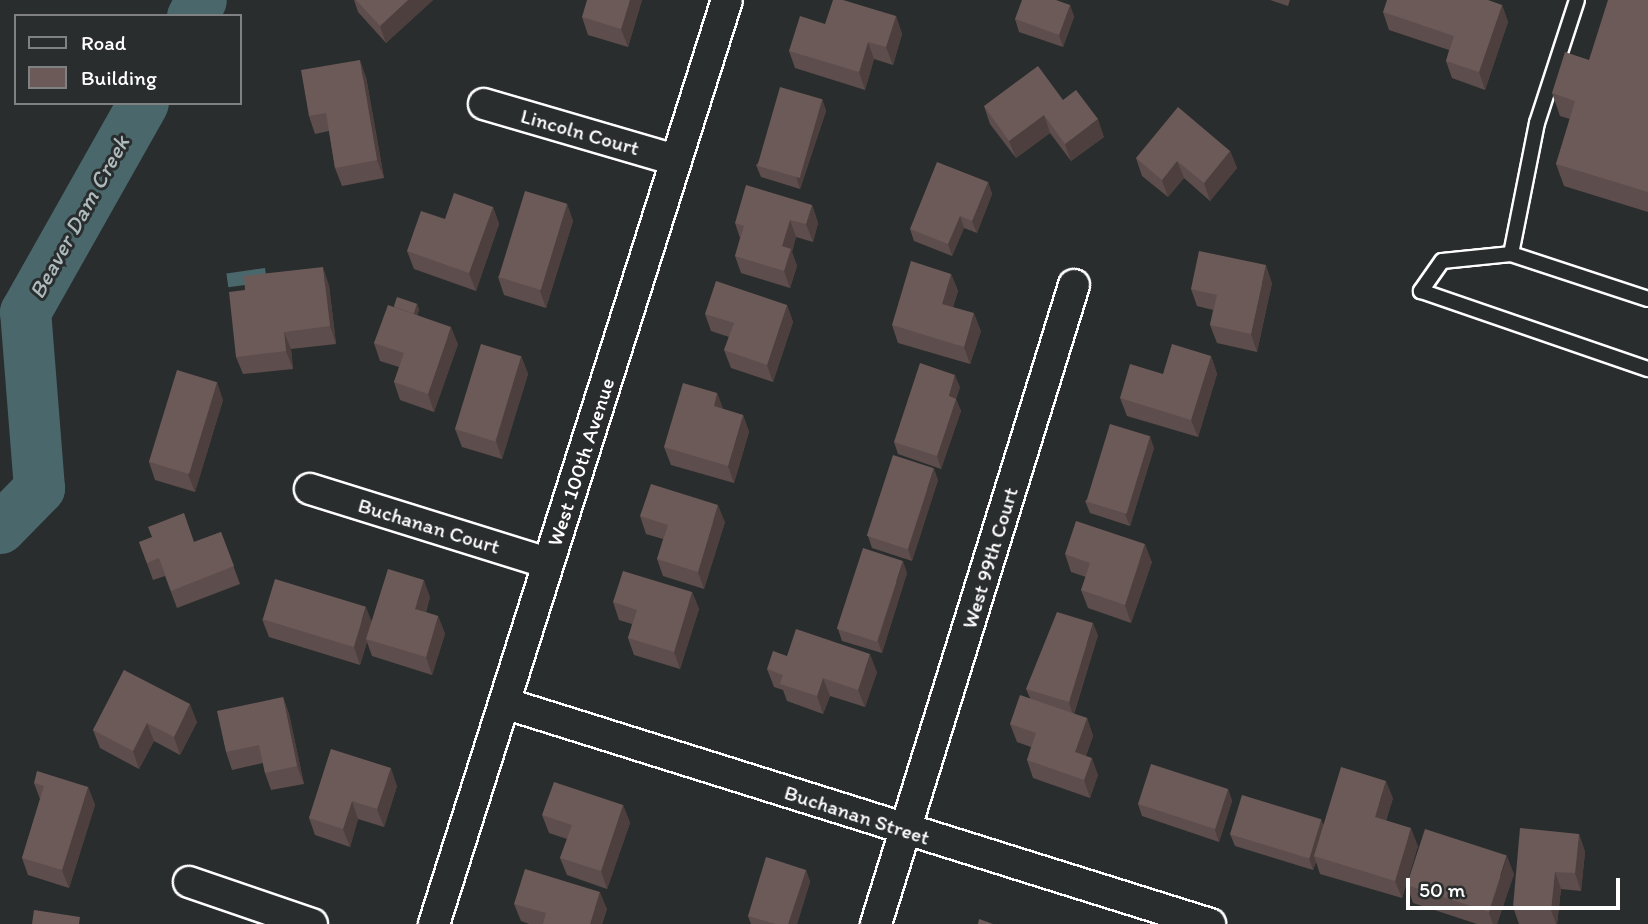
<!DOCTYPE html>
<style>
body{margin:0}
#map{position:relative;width:1648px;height:924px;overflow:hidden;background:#2a2d2e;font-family:Itim,sans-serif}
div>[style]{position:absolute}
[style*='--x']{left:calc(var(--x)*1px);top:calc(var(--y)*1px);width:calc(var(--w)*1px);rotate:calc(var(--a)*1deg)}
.water>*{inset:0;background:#4a686c;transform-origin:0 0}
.river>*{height:51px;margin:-25.5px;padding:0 25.5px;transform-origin:25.5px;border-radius:25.5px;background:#4a686c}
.roads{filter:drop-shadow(2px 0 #fff) drop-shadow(-2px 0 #fff) drop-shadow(0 2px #fff) drop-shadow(0 -2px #fff)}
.lane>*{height:14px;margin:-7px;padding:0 7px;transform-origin:7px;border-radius:7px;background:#2a2d2e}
.street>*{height:30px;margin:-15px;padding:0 15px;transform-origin:15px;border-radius:15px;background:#2a2d2e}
.wall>*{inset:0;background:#5d4d4c}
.shaded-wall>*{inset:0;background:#4c3f3e}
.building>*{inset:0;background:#6c5a58;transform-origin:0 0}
span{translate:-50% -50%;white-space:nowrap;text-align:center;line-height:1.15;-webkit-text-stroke:6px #2a2d2e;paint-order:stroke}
.street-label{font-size:21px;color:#fff}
.water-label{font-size:23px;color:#aebbbd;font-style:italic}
.legend{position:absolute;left:14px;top:14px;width:228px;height:91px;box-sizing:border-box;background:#2a2d2e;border:2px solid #7f8182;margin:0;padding:9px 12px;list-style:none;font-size:21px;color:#fff}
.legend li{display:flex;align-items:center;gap:14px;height:35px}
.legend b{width:35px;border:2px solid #7f8182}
.scale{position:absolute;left:1406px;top:878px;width:214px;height:32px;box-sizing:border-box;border:4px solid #fff;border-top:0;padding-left:9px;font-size:21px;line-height:24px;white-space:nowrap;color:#fff;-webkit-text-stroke:5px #2a2d2e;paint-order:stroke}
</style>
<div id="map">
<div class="water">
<i style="left:265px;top:268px;width:14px;height:39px;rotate:82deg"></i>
</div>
<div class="river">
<i style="--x:192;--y:16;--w:18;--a:-61"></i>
<i style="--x:0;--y:528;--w:56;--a:-45.7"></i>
<i style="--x:39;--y:488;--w:177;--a:-94.5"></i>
<i style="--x:25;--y:312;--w:240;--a:-60.6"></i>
</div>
<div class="roads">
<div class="lane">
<i style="--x:1511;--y:254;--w:134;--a:-78.8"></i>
<i style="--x:1537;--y:123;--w:129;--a:-72"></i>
<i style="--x:1648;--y:299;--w:144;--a:-161.8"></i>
<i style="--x:1511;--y:254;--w:69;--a:174.2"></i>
<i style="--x:1442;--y:261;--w:37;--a:125"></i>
<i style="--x:1421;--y:291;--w:240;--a:19"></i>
</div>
<div class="street">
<i style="--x:484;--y:104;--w:200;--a:16.3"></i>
<i style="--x:310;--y:489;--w:249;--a:17.3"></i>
<i style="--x:504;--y:703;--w:740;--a:17.38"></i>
<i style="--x:189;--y:882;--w:130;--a:18.9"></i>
<i style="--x:434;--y:924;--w:969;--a:-72.41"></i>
<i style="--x:876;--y:924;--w:669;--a:-72.78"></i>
</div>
</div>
<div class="wall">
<i style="clip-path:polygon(354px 0,433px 0,386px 43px,358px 12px)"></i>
<i style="clip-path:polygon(642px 0,628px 47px,588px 35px,582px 17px)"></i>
<i style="clip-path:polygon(1270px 0,1290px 0,1288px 6px)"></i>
<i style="clip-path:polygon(1648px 0,1648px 212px,1564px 186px,1556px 164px,1570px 119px,1560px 116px,1552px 93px,1589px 60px)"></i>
<i style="clip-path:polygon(1070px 5px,1074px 17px,1063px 47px,1019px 32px,1015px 19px)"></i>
<i style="clip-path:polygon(1502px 5px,1508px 22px,1485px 90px,1452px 78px,1446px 61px,1449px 50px,1389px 30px,1383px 12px)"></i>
<i style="clip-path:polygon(896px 16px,902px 34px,893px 65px,874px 59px,865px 90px,795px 68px,789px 51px,825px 24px)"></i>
<i style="clip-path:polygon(366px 77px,384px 178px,342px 186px,335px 168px,329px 131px,315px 134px,309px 116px)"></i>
<i style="clip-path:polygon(822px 99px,826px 111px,800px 189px,761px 177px,756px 165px)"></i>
<i style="clip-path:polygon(1063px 100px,1104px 137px,1071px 161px,1050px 133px,1016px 158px,990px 124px,984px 106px)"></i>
<i style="clip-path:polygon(1230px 151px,1237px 168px,1210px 201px,1184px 178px,1168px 197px,1142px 176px,1136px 158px)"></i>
<i style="clip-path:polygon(988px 182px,992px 194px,977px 233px,964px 228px,952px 256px,914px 241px,910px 229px)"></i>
<i style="clip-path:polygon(567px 204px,573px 221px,546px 308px,504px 295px,498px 277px)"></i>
<i style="clip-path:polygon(812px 205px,818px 223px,813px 242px,796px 237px,792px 252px,797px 266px,790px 288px,741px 273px,735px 256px,740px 238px,735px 223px)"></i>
<i style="clip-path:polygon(493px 207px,499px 224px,476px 291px,414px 269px,407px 251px,445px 219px)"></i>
<i style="clip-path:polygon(951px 274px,958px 291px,953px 307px,981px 331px,970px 364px,898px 343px,892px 325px)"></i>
<i style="clip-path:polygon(1272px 283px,1257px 352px,1217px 343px,1210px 325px,1213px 310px,1197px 306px,1191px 289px)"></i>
<i style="clip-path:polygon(329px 285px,336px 344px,291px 349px,293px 369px,243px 374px,236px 357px,245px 290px)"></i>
<i style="clip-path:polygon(417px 304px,419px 310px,417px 315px,458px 344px,434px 412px,400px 400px,394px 382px,399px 367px,380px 361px,374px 343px,394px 307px)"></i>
<i style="clip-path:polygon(787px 305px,793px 322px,773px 382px,731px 368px,724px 350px,729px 337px,711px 331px,705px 314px)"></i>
<i style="clip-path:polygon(521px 356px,528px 374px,502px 459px,462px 447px,455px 429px)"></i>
<i style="clip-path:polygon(1211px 356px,1217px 374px,1198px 437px,1127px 416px,1120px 398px,1163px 374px)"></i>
<i style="clip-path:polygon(960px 387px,956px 399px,961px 411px,941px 469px,898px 454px,894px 442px)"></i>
<i style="clip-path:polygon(717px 393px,723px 409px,743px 415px,749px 432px,734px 483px,671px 465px,664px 447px)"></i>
<i style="clip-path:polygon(223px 400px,195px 492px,155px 480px,149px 462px)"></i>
<i style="clip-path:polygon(1154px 448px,1130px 526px,1090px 513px,1085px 501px)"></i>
<i style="clip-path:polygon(938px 480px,912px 561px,872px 548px,868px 536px)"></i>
<i style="clip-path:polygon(640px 516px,725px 522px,704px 589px,663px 576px,657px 559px,663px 539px,646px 534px)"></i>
<i style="clip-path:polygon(221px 532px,240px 584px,177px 608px,165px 576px,153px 580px,139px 542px,194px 542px)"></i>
<i style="clip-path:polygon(1065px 554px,1152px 562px,1131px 623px,1088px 608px,1081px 590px,1086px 577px,1071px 572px)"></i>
<i style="clip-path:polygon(907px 573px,882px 653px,842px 641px,838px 629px)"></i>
<i style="clip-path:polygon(692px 592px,699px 609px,680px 669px,634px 655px,628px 638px,632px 624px,619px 620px,613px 602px)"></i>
<i style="clip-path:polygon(430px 597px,426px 612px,438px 616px,445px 634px,432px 675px,372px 656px,367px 642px,360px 665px,269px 637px,262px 619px,371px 621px)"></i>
<i style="clip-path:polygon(1098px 635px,1074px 714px,1087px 718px,1093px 736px,1086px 756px,1098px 775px,1090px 798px,1033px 778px,1027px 760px,1031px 747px,1017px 742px,1010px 724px,1030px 698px,1026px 689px)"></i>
<i style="clip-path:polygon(787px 656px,877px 672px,865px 707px,830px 696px,823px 714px,787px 701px,783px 690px,774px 687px,767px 669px)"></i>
<i style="clip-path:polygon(124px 670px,197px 722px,180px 755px,154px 741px,139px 769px,100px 748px,93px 730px)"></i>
<i style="clip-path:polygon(283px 697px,289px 714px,304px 784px,271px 790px,265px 773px,263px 763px,232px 770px,226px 752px)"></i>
<i style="clip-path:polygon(331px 749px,397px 786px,384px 827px,358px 819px,350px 847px,315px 835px,309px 818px)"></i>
<i style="clip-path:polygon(34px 783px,88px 787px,95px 805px,69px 888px,28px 875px,22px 858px,40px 799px)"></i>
<i style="clip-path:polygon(1228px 789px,1232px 801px,1219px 842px,1142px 816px,1138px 804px)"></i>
<i style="clip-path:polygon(1393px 798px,1386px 821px,1418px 846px,1402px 898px,1320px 874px,1316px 862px,1313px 870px,1235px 846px,1230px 834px,1323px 825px)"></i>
<i style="clip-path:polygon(623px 805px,630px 823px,607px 889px,567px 875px,560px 858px,567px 839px,549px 833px,542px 815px)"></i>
<i style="clip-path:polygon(1579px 834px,1585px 852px,1581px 891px,1561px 889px,1557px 924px,1519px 924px,1513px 907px)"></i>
<i style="clip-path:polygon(806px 870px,810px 882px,797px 924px,751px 924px,748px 916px)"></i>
<i style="clip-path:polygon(1514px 874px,1497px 924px,1477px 924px,1413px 903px,1407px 885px)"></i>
<i style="clip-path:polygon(514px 904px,607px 909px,602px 924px,529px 924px,521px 921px)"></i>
</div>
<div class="shaded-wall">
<i style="clip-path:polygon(408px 0,433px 0,386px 43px,380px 26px)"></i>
<i style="clip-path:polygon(630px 0,642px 0,628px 47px,621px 29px)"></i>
<i style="clip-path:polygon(1070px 5px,1074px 17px,1063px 47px,1059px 35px)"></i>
<i style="clip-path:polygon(1502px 5px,1508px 22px,1485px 90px,1479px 72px)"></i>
<i style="clip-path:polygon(896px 16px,902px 34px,893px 65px,886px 47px)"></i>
<i style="clip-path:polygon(868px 42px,874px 59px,865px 90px,859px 72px)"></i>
<i style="clip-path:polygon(360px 60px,366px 77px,384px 178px,377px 160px)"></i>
<i style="clip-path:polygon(822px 99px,826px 111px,800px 189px,796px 176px)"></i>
<i style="clip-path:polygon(1044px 115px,1050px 133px,1016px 158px,1009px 141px)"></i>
<i style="clip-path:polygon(1098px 119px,1104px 137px,1071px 161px,1065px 144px)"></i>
<i style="clip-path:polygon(1230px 151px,1237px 168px,1210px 201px,1204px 183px)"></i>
<i style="clip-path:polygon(1177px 161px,1184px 178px,1168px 197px,1162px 180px)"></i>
<i style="clip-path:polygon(988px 182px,992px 194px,977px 233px,972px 221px)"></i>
<i style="clip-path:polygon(567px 204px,573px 221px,546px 308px,540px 291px)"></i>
<i style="clip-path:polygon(812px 205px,818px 223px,813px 242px,806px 224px)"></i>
<i style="clip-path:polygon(493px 207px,499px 224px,476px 291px,469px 273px)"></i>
<i style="clip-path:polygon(960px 216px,964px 228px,952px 256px,948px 244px)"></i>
<i style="clip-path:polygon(790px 220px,796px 237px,792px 252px,797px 266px,790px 288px,784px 271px,782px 246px)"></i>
<i style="clip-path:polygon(1266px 265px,1272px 283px,1257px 352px,1251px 334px)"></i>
<i style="clip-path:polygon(323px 267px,329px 285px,336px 344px,330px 326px)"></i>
<i style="clip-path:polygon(951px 274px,958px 291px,948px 321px,942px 304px)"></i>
<i style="clip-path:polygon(417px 304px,419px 310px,413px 329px,411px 323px)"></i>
<i style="clip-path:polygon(787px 305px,793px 322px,773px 382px,767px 365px)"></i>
<i style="clip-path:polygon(974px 313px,981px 331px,970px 364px,964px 347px)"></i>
<i style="clip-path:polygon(451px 327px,458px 344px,434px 412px,428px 394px)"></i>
<i style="clip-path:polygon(284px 332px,291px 349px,293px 369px,286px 351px)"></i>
<i style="clip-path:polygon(521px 356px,528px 374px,502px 459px,496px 441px)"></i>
<i style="clip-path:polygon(1211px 356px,1217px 374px,1198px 437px,1191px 420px)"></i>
<i style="clip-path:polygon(955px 375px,960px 387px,953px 408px,949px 396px)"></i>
<i style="clip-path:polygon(217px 382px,223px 400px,195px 492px,188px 474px)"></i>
<i style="clip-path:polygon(717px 393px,724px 411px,714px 406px)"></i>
<i style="clip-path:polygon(956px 399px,961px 411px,941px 469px,937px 456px)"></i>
<i style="clip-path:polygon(743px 415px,749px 432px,734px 483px,728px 466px)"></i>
<i style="clip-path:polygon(1150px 436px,1154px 448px,1130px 526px,1125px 514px)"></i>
<i style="clip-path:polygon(934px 468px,938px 480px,912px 561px,908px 549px)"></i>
<i style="clip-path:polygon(718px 505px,725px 522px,704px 589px,698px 572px)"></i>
<i style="clip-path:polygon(1145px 544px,1152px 562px,1131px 623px,1125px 605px)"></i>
<i style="clip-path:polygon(903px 561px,907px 573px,882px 653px,878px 641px)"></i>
<i style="clip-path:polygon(424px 580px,430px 597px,421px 626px,415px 609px)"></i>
<i style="clip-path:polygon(692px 592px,699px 609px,680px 669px,674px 652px)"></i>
<i style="clip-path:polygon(366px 607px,373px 625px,366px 639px,367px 642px,360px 665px,354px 647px)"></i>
<i style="clip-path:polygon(438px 616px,445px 634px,432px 675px,426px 657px)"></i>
<i style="clip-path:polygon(1093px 623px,1098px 635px,1073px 715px,1069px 702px)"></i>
<i style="clip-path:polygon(870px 654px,877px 672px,865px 707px,858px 690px)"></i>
<i style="clip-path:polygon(823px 678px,830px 696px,823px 714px,817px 696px)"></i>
<i style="clip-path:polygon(283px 697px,289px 714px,304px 784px,297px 766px)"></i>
<i style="clip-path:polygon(190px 704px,197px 722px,180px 755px,174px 737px)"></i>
<i style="clip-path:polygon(1087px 718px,1093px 736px,1081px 769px,1075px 752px)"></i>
<i style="clip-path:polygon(147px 723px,154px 741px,139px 769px,133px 751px)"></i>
<i style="clip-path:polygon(1092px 758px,1098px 775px,1090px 798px,1084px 780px)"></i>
<i style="clip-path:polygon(391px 768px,397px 786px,384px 827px,377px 809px)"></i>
<i style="clip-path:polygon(1386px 781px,1393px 798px,1381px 835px,1375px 817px)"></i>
<i style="clip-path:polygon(88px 787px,95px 805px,69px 888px,62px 870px)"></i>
<i style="clip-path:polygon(1228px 789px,1232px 801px,1219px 842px,1215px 830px)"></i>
<i style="clip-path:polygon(352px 801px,358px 819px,350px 847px,343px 829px)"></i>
<i style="clip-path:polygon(623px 805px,630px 823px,607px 889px,601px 871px)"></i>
<i style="clip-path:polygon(1321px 819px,1326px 831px,1314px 856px,1316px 862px,1313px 870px,1309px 858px)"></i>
<i style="clip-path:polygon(1411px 828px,1418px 846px,1402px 898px,1395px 881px)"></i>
<i style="clip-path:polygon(1579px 834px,1585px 852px,1581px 891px,1575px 873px)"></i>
<i style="clip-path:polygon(1507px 856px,1514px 874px,1497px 924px,1493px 924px,1489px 913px)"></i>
<i style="clip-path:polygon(806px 870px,810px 882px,797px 924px,788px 924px)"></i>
<i style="clip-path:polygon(1555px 872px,1561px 889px,1557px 924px,1556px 924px,1551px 910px)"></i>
<i style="clip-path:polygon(600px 892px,607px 909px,602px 924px,590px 924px)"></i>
</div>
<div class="building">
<i style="clip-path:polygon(356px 0,408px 0,380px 26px)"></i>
<i style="clip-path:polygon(587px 0,630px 0,621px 29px,582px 17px)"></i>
<i style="clip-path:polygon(833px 0,843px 0,896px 16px,886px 47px,868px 42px,859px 72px,789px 51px,800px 16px,825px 24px)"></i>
<i style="clip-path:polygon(1022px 0,1056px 0,1070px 5px,1059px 35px,1015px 19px)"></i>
<i style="clip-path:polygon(1387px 0,1488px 0,1502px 5px,1479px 72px,1446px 61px,1454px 36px,1383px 12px)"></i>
<i style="clip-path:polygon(1608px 0,1648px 0,1648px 192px,1556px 164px,1575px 101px,1552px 93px,1565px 52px,1589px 60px)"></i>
<i style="clip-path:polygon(360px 60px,377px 160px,335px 168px,326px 113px,309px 116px,301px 70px)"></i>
<i style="clip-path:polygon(1038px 66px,1063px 100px,1076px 90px,1098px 119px,1065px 144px,1044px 115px,1009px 141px,984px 106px)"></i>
<i style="left:780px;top:87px;width:44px;height:82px;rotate:16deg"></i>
<i style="clip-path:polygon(1178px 107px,1230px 151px,1204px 183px,1177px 161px,1162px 180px,1136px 158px)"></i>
<i style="clip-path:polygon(937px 162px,988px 182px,972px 221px,960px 216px,948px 244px,910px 229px)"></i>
<i style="clip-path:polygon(746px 185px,812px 205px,806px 224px,790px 220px,782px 246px,791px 249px,784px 271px,735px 256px,744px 226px,735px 223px)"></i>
<i style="left:525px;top:191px;width:44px;height:90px;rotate:17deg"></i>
<i style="clip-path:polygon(454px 193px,493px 207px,469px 273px,407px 251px,421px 211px,445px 219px)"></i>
<i style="clip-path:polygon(1199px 251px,1266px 265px,1251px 334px,1210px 325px,1217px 295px,1191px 289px)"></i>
<i style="clip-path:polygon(911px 261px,951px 274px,942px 304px,974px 313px,964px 347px,892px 325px)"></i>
<i style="clip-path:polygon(323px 267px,330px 326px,284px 332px,286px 351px,236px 357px,229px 292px,245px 290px,244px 276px)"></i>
<i style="clip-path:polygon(716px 281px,787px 305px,767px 365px,724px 350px,734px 323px,705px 314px)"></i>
<i style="left:397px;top:297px;width:21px;height:10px;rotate:19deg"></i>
<i style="clip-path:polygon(388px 305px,451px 327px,428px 394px,394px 382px,404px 353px,374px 343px)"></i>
<i style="left:481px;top:344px;width:42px;height:89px;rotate:17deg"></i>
<i style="clip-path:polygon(1172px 344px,1211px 356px,1191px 420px,1120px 398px,1130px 364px,1163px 374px)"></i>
<i style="clip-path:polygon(920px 363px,955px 375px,949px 396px,956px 399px,937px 456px,894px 442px)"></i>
<i style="left:177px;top:370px;width:42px;height:96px;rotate:17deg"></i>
<i style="clip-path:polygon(683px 383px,717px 393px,714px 406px,743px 415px,728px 466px,664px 447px)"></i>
<i style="left:1110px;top:424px;width:42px;height:81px;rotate:17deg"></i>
<i style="left:893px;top:455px;width:43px;height:85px;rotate:18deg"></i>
<i style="clip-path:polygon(651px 484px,718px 505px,698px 572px,657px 559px,668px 525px,640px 516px)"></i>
<i style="clip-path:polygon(184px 513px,194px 542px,221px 532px,234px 566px,171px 591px,159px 558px,147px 563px,139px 542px,152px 537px,148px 527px)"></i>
<i style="clip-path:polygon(1076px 521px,1145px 544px,1125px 605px,1081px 590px,1090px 563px,1065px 554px)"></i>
<i style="left:863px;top:548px;width:42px;height:85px;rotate:18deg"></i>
<i style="clip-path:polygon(388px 569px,424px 580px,415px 609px,438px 616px,426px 657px,366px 639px)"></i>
<i style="clip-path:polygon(623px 571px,692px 592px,674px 652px,628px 638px,637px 610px,613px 602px)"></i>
<i style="left:275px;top:579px;width:95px;height:42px;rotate:17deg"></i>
<i style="clip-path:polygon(1057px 612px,1093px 623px,1069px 702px,1026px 689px)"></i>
<i style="clip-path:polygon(796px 629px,870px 654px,858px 690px,823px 678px,817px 696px,780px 684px,783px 675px,767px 669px,773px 651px,787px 656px)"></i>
<i style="clip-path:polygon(124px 670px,190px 704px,174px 737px,147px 723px,133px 751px,93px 730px)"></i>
<i style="clip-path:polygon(1020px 695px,1087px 718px,1075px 752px,1092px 758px,1084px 780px,1027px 760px,1036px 733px,1010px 724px)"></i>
<i style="clip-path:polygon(283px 697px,297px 766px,265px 773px,259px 745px,226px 752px,217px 711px)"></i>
<i style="clip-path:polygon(331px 749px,391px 768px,377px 809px,352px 801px,343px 829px,309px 818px)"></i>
<i style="left:1151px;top:764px;width:81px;height:42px;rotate:18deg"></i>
<i style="clip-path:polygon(1341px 767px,1386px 781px,1375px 817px,1411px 828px,1395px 881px,1314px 856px)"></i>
<i style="clip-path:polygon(37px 771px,88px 787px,62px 870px,22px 858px,44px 786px,34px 783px)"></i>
<i style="clip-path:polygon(554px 782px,623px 805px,601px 871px,560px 858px,572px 825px,542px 815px)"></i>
<i style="left:1242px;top:795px;width:83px;height:41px;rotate:17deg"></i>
<i style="clip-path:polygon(1520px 828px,1579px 834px,1575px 873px,1555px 872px,1551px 910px,1513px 907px)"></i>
<i style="left:1425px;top:829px;width:86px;height:59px;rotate:18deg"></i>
<i style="clip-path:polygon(766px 857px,806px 870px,788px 924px,776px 924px,748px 916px)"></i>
<i style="clip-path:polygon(525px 869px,600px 892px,590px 924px,543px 924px,546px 913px,514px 904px)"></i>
<i style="clip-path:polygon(34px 910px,80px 917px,79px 924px,32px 924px)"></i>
<i style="clip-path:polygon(979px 919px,993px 924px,978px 924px)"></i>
</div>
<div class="street-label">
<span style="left:580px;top:132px;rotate:16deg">Lincoln Court</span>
<span style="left:581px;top:462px;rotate:-72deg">West 100th Avenue</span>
<span style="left:429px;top:526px;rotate:17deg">Buchanan Court</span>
<span style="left:990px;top:558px;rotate:-73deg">West 99th Court</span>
<span style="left:857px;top:815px;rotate:18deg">Buchanan Street</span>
</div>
<div class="water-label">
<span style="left:79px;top:217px;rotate:-61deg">Beaver Dam Creek</span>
</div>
<ul class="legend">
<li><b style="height:9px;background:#2a2d2e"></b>Road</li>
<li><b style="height:19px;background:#6c5a58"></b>Building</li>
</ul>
<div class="scale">50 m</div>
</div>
